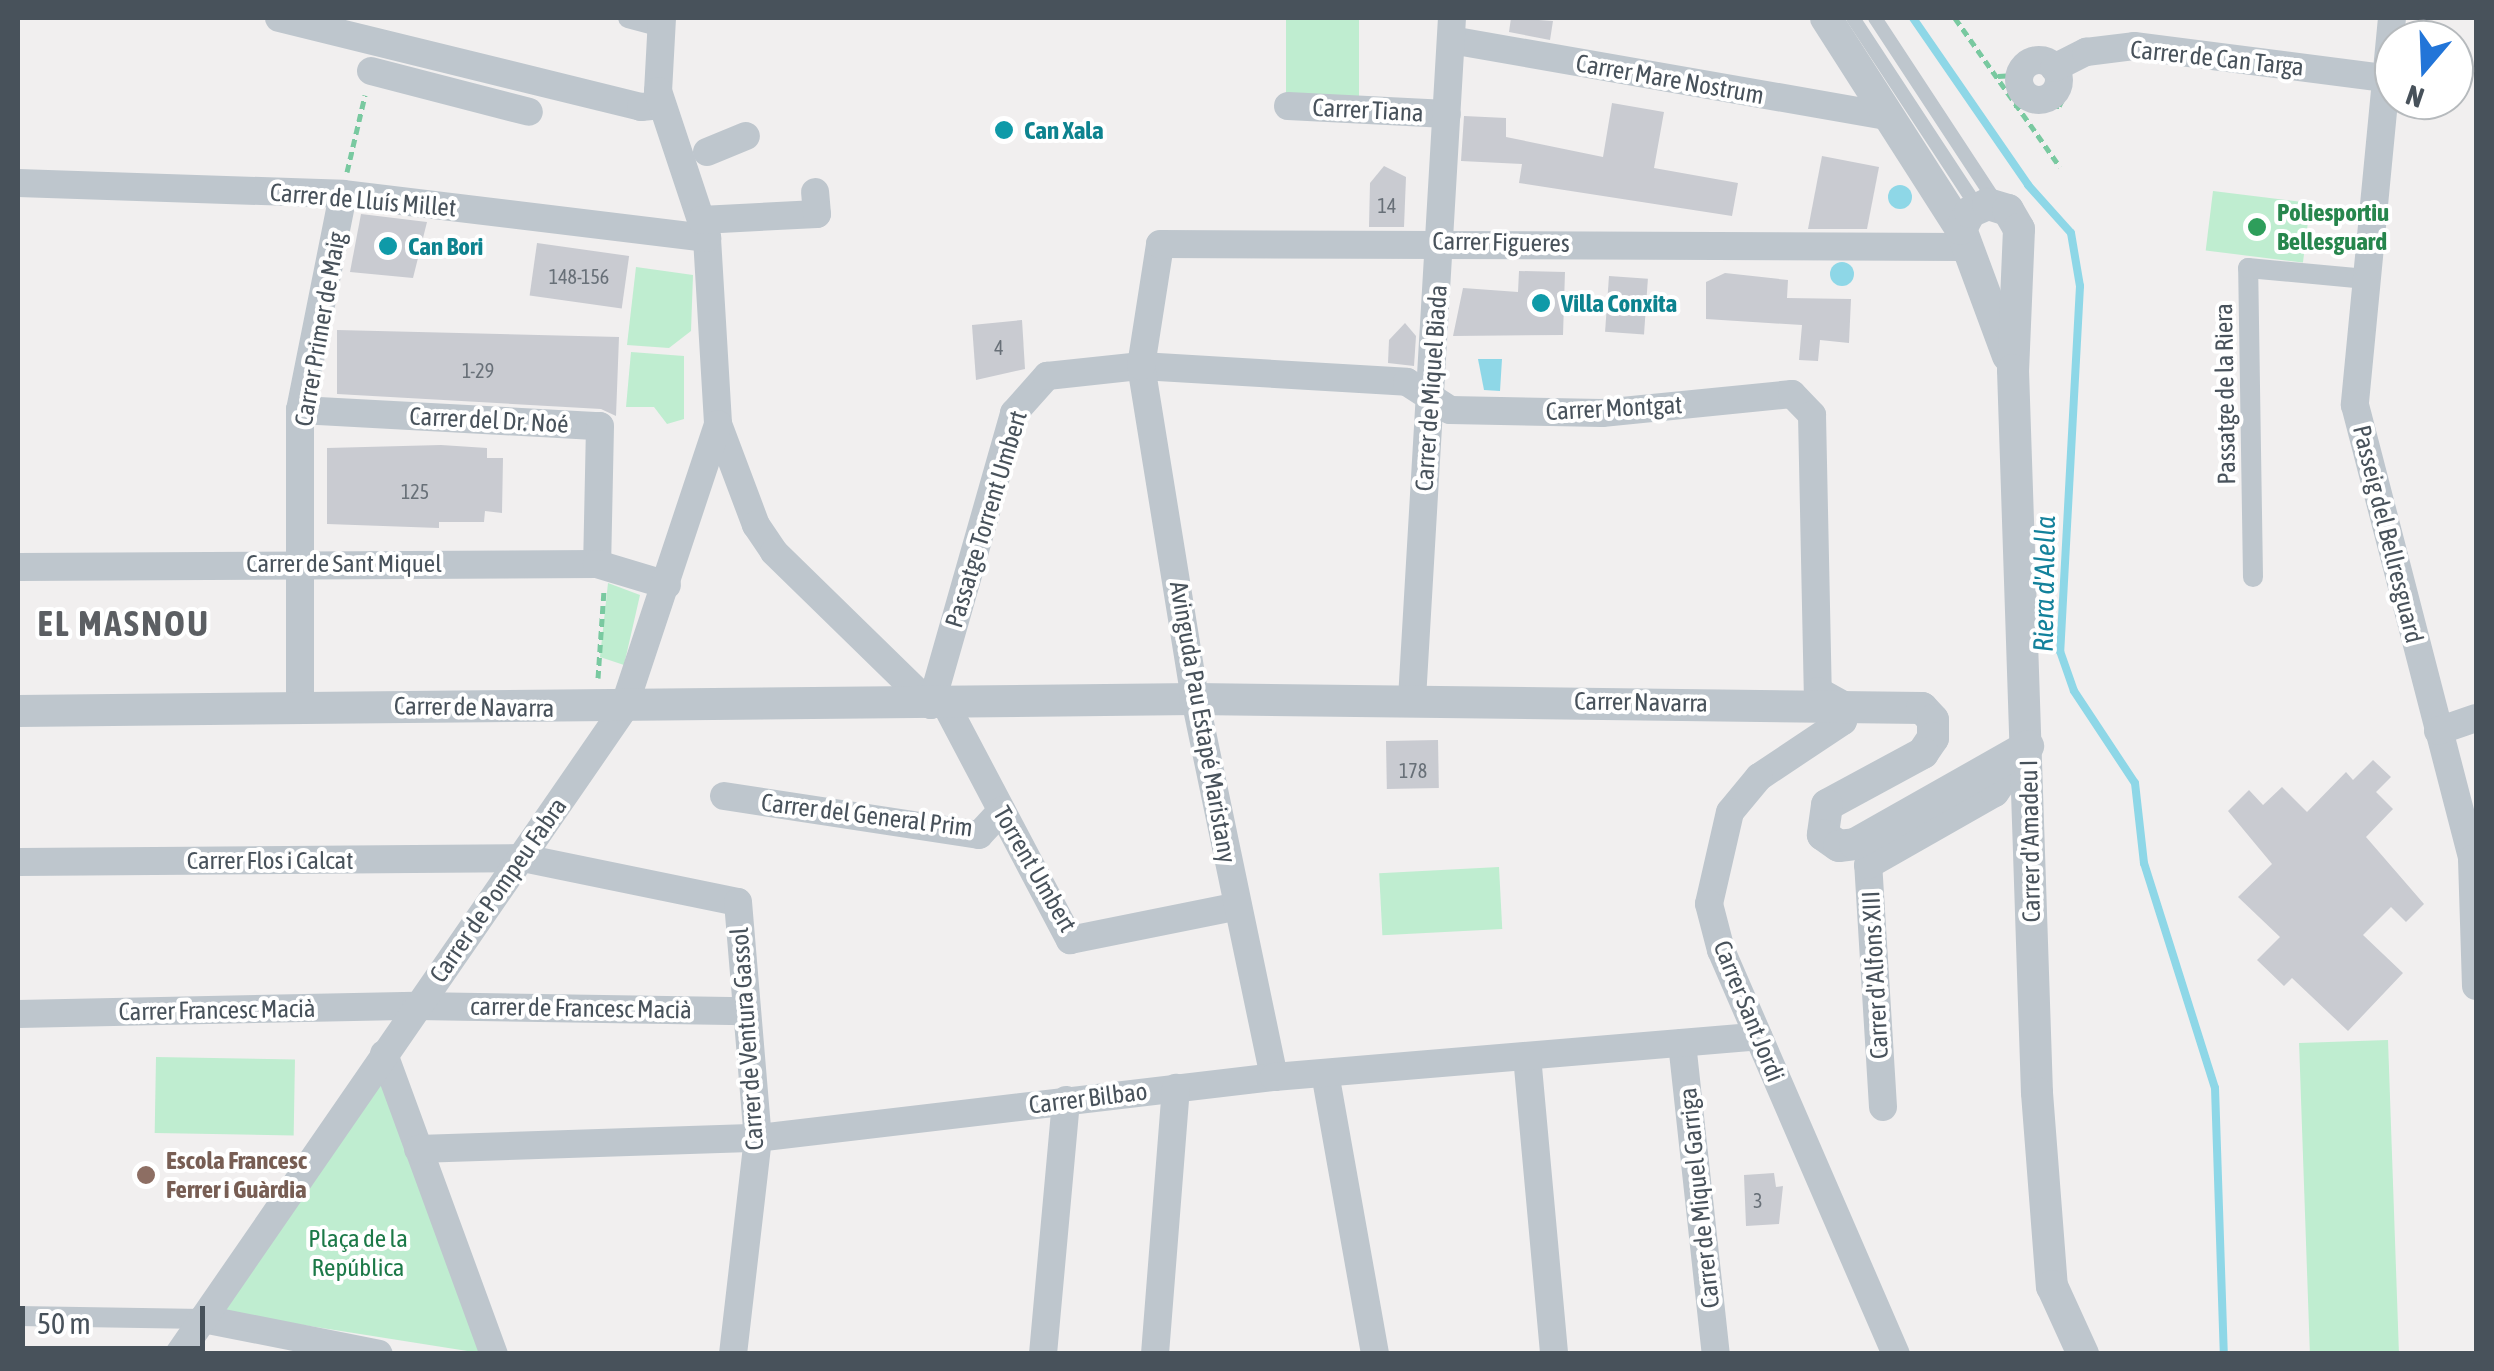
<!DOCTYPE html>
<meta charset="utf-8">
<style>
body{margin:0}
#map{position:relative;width:2494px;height:1371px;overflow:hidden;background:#f1efef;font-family:"Asap Condensed",sans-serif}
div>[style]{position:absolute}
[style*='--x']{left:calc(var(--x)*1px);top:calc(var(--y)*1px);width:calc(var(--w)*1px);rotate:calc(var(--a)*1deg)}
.green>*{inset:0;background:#bfedd0;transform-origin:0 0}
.water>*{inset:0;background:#8ed7e7}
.round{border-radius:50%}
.stream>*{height:8px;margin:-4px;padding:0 4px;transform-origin:4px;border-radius:4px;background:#8ed7e7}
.building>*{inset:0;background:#c9cbd1;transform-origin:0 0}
.path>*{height:5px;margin-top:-2.5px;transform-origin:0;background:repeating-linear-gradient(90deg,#79c9a0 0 8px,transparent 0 13px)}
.service>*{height:14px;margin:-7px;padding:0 7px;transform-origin:7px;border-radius:7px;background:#bec6cd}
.pedestrian>*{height:20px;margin:-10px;padding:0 10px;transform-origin:10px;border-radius:10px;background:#bec6cd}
.minor>*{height:28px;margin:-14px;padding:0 14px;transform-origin:14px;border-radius:14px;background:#bec6cd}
.minor>.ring{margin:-14px;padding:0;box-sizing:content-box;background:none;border:28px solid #bec6cd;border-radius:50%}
.tertiary>*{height:32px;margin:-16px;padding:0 16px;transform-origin:16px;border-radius:16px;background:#bec6cd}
.dots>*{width:28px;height:28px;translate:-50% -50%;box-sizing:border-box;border:5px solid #fff;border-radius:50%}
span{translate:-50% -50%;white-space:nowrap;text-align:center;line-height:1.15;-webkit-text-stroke:8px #fff;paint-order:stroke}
.number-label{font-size:20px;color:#687078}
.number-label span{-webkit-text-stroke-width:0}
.street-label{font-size:25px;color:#48525b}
.culture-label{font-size:25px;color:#0d838f;font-weight:700}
.left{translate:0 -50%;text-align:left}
.leisure-label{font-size:25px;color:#27864d;font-weight:700}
.education-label{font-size:25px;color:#785e54;font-weight:700}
.park-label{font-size:25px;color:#1c7948}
.water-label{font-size:28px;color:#13819b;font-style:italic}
.district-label{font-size:35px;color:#5c5f63;font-weight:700;letter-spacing:2.5px}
.frame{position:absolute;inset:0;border:20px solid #48525b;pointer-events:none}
.north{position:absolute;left:2374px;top:20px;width:100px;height:100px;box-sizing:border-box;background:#fff;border:2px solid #b6babd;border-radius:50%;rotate:199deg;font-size:28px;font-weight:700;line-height:40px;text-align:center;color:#48525b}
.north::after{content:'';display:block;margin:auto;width:35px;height:45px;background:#2275d8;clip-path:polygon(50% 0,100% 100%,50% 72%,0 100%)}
.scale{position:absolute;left:20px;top:1306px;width:185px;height:45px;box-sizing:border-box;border:5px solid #48525b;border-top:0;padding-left:12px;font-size:30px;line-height:35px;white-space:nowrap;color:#48525b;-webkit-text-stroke:8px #fff;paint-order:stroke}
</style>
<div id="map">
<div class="green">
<i style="left:1286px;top:18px;width:73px;height:83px"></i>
<i style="left:2213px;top:191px;width:98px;height:60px;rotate:7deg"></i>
<i style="clip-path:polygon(636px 267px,693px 275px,691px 331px,669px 348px,627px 345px)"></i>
<i style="clip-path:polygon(631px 352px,684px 356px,684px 419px,667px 424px,654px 407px,626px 407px)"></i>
<i style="clip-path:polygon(608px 583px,640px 595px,624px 665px,600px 657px)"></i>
<i style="left:1499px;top:867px;width:62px;height:120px;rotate:87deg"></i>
<i style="left:2388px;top:1040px;width:313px;height:89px;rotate:88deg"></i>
<i style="left:156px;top:1057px;width:139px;height:76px;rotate:1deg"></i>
<i style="clip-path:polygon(380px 1077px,480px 1353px,220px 1312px)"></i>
</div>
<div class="water">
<i class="round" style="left:1888px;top:185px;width:24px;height:24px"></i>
<i class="round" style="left:1830px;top:262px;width:24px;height:24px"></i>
<i style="clip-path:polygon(1478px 359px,1502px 359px,1500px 391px,1484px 390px)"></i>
</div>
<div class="stream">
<i style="--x:1913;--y:18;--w:203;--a:55.4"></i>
<i style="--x:2028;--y:185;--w:64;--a:48.1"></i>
<i style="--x:2071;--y:233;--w:54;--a:80.4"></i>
<i style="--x:2080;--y:286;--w:366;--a:93.1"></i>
<i style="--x:2060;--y:651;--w:42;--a:70.7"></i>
<i style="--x:2074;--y:691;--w:110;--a:56.5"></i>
<i style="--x:2135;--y:783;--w:81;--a:83.6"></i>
<i style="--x:2144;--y:863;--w:236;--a:72.5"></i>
<i style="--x:2215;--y:1088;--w:266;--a:88.1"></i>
</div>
<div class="building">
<i style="clip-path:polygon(1511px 18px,1553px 21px,1550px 40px,1509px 32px)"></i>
<i style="clip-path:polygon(1612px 103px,1664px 112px,1654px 168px,1738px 183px,1732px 216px,1519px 183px,1522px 164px,1461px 161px,1464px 116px,1506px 118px,1506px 137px,1603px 157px)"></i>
<i style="clip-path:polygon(1822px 156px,1879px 167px,1867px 229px,1808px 229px)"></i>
<i style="clip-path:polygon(1384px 166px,1406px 177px,1404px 227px,1369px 227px,1370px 183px)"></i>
<i style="clip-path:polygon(361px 214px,427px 222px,413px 278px,350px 272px)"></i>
<i style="left:537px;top:243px;width:93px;height:53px;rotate:8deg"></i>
<i style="clip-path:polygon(1519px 271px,1565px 272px,1563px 335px,1453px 336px,1463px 288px,1518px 292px)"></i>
<i style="clip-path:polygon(1725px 273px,1788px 280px,1787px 298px,1851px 299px,1849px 343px,1820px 340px,1818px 361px,1799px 360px,1802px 325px,1706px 319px,1706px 282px)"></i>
<i style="left:1609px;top:276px;width:39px;height:56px;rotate:4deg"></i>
<i style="clip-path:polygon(1022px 320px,1025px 369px,976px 380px,972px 325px)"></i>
<i style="clip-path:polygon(1405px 323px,1416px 336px,1414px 366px,1388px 363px,1389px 340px)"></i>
<i style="clip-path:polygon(337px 330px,619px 337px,616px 416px,601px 409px,337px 394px)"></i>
<i style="clip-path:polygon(441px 445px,487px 448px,487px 458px,503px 458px,502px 513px,485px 511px,484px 522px,439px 522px,439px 528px,327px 524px,327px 448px)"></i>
<i style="left:1438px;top:740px;width:48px;height:52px;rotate:89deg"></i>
<i style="clip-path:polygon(2373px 760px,2391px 777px,2376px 792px,2393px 809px,2366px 837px,2424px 904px,2406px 922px,2391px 907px,2363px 935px,2403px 973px,2348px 1031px,2292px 978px,2284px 986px,2257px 960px,2280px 937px,2238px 897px,2272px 864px,2228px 811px,2249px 790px,2263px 805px,2282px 787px,2307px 812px,2346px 772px,2353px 780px)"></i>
<i style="clip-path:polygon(1774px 1173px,1776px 1187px,1783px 1186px,1779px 1224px,1746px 1226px,1744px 1175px)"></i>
</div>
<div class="path">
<i style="--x:1955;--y:18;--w:182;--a:54.8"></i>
<i style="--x:1998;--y:76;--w:22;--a:-3"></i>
<i style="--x:2014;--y:105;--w:45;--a:1.3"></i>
<i style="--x:2059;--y:106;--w:17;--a:-62"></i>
<i style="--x:347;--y:172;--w:79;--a:-76.8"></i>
<i style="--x:598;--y:678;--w:88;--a:-86.1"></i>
</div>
<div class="service">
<i style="--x:1853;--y:18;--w:226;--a:56.7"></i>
<i style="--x:1875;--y:18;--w:224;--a:56.7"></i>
</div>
<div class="pedestrian">
<i style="--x:628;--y:18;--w:34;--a:15"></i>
<i style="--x:2253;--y:577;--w:309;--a:-90.9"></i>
<i style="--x:2248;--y:268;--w:119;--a:5.3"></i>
<i style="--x:18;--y:1316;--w:185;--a:0.9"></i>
</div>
<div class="minor">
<i style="--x:279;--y:18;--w:373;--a:13.8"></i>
<i style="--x:641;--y:107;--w:21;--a:-5"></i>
<i style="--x:662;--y:18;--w:73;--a:93.1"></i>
<i style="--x:658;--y:91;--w:155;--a:71.6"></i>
<i style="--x:707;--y:238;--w:186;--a:86.6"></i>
<i style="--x:718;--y:424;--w:108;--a:69.4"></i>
<i style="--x:756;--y:525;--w:32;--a:56"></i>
<i style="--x:774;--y:552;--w:219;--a:44.3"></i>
<i style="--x:931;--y:705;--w:304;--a:-74.1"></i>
<i style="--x:1014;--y:413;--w:50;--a:-48.3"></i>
<i style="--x:1047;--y:376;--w:95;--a:-6.1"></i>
<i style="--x:1141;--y:366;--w:266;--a:3.4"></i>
<i style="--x:1407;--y:382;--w:51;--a:33.1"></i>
<i style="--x:1450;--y:410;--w:152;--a:1.1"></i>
<i style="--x:1602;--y:413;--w:191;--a:-5.7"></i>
<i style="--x:1792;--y:394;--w:29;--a:46"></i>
<i style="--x:1812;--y:415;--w:276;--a:88.8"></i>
<i style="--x:1818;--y:691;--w:29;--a:29"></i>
<i style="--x:1843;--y:705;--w:16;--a:90"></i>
<i style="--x:1843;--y:721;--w:101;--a:146.3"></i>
<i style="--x:1759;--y:777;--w:45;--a:129.6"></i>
<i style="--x:1730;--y:812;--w:94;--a:102.9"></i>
<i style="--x:1709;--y:904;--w:48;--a:75.4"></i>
<i style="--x:1721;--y:950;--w:440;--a:66.6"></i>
<i style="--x:2392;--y:18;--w:389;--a:95.5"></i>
<i style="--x:2355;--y:405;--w:469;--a:75.5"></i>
<i style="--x:2472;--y:859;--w:127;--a:88.2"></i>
<i style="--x:1451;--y:40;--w:446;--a:9.9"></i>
<i class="ring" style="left:2019px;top:60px;width:12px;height:12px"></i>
<i style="--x:2054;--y:68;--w:36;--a:-27"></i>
<i style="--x:2086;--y:52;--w:48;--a:-7.1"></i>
<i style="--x:2134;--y:46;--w:251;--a:7.3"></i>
<i style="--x:371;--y:71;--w:163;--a:14.5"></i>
<i style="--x:1288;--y:106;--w:159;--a:2.9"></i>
<i style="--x:707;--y:152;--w:42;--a:-22.3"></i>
<i style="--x:18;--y:183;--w:325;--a:1.9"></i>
<i style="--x:343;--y:194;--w:367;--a:6.9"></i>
<i style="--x:701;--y:220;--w:116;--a:-3"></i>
<i style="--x:817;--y:214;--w:22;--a:-95"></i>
<i style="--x:300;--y:410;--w:300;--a:3.1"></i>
<i style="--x:600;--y:426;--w:138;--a:91.2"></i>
<i style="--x:18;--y:567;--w:579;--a:-0.3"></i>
<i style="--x:597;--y:564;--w:73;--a:16.7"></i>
<i style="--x:1412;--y:699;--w:682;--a:-86.64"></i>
<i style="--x:300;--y:705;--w:295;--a:-90"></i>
<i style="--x:300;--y:410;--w:220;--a:-78.7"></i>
<i style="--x:946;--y:705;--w:266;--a:62.2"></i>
<i style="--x:1070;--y:940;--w:171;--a:-11.4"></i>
<i style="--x:2438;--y:731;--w:40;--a:-18.9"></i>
<i style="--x:724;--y:796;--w:258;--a:8.7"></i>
<i style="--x:979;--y:835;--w:33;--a:-47"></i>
<i style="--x:18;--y:862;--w:505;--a:-0.45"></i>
<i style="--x:523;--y:858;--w:219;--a:11.6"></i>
<i style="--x:738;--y:902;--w:237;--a:85.2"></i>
<i style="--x:758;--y:1138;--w:217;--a:96.6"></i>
<i style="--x:18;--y:1014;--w:398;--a:-1.2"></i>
<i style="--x:416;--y:1006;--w:330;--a:0.9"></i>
<i style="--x:1682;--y:1043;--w:313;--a:83.8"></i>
<i style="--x:384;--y:1054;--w:320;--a:69.9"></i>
<i style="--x:1527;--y:1056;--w:299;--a:84.8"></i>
<i style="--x:1325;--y:1073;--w:285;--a:79.9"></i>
<i style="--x:1274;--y:1077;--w:386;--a:-101.8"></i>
<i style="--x:1195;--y:699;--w:337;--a:-99.2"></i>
<i style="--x:1141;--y:366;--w:123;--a:-81.1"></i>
<i style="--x:1160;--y:244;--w:804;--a:0.21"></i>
<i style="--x:1883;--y:1107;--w:242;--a:-93.5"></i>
<i style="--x:1868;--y:865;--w:146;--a:-29.6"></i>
<i style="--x:1995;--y:793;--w:56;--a:-55.2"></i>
<i style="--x:418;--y:1149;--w:340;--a:-1.9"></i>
<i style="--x:758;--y:1138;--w:520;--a:-6.74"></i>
<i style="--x:1274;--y:1077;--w:486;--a:-4.8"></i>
<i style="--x:203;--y:1319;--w:179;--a:11.2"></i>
<i style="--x:179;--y:1354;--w:782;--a:-55.42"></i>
<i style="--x:623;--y:710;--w:301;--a:-71.6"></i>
<i style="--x:1043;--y:1354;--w:255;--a:-84.8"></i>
<i style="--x:1155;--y:1354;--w:267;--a:-85.5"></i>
</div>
<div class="tertiary">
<i style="--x:1826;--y:18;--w:250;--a:57.4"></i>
<i style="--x:1961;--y:229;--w:135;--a:69.7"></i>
<i style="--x:1961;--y:229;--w:19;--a:-62"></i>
<i style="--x:1970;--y:212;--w:20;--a:-24"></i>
<i style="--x:1988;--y:204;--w:21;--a:17"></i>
<i style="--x:2008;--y:210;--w:22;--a:60"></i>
<i style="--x:2019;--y:229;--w:141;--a:92.4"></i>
<i style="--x:2013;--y:370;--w:723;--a:88.1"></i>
<i style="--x:2037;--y:1093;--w:194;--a:85.6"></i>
<i style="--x:2052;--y:1286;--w:75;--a:65.5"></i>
<i style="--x:18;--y:711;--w:1177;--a:-0.58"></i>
<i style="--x:1195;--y:699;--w:727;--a:0.71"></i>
<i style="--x:1922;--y:708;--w:16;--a:47"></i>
<i style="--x:1933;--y:720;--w:18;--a:90"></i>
<i style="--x:1933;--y:738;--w:18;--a:124"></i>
<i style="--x:1923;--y:753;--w:109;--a:151.6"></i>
<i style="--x:1827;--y:805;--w:30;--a:98"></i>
<i style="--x:1823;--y:835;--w:19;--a:35"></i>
<i style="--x:1839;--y:846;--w:16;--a:-7"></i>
<i style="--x:1855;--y:844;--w:199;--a:-29.5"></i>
</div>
<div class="dots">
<i style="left:1004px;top:130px;background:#0f9aa8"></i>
<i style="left:2257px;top:227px;background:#2e9e5b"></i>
<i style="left:388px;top:246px;background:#0f9aa8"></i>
<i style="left:1541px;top:303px;background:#0f9aa8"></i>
<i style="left:146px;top:1175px;background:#8d6e63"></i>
</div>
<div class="number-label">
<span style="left:1387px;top:205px">14</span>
<span style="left:579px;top:276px">148-156</span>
<span style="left:999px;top:347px">4</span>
<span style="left:478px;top:370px">1-29</span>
<span style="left:415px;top:491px">125</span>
<span style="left:1413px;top:770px">178</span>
<span style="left:1758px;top:1200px">3</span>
</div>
<div class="street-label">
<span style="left:2217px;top:58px;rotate:6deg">Carrer de Can Targa</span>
<span style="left:1670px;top:79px;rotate:10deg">Carrer Mare Nostrum</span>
<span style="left:1368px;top:110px;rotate:3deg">Carrer Tiana</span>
<span style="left:363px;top:200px;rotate:5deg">Carrer de Lluís Millet</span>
<span style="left:1501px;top:242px;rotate:1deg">Carrer Figueres</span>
<span style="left:320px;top:329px;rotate:-80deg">Carrer Primer de Maig</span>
<span style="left:1431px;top:388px;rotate:-86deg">Carrer de Miquel Biada</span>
<span style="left:2225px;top:394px;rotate:-91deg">Passatge de la Riera</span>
<span style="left:1614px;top:408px;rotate:-3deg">Carrer Montgat</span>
<span style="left:489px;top:420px;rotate:3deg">Carrer del Dr. Noé</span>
<span style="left:986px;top:519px;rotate:-73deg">Passatge Torrent Umbert</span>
<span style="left:2388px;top:534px;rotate:76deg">Passeig del Bellresguard</span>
<span style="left:344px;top:563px">Carrer de Sant Miquel</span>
<span style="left:1641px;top:702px;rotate:1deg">Carrer Navarra</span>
<span style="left:474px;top:707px;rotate:1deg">Carrer de Navarra</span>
<span style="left:1203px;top:722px;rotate:80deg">Avinguda Pau Estapé Maristany</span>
<span style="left:867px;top:815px;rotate:7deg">Carrer del General Prim</span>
<span style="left:2030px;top:841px;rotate:-91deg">Carrer d'Amadeu I</span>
<span style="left:270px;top:860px">Carrer Flos i Calcat</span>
<span style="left:1035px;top:869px;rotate:60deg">Torrent Umbert</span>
<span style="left:498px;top:890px;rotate:-55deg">Carrer de Pompeu Fabra</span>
<span style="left:1875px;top:975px;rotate:-93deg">Carrer d'Alfons XIII</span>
<span style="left:581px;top:1008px;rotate:1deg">carrer de Francesc Macià</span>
<span style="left:217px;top:1010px;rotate:-1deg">Carrer Francesc Macià</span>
<span style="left:1749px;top:1011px;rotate:68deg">Carrer Sant Jordi</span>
<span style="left:747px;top:1039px;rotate:-94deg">Carrer de Ventura Gassol</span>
<span style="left:1088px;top:1098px;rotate:-7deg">Carrer Bilbao</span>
<span style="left:1699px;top:1198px;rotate:-96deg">Carrer de Miquel Garriga</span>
</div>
<div class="culture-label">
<span class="left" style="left:1024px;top:130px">Can Xala</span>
<span class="left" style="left:408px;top:246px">Can Bori</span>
<span class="left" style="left:1561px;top:303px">Villa Conxita</span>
</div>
<div class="leisure-label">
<span class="left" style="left:2277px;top:227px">Poliesportiu<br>Bellesguard</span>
</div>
<div class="education-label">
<span class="left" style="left:166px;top:1175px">Escola Francesc<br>Ferrer i Guàrdia</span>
</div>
<div class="park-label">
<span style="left:358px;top:1253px">Plaça de la<br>República</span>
</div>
<div class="water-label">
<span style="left:2044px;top:584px;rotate:-89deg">Riera d'Alella</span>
</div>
<div class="district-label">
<span style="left:124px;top:623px">EL MASNOU</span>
</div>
<div class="frame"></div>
<div class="north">N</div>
<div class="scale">50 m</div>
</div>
